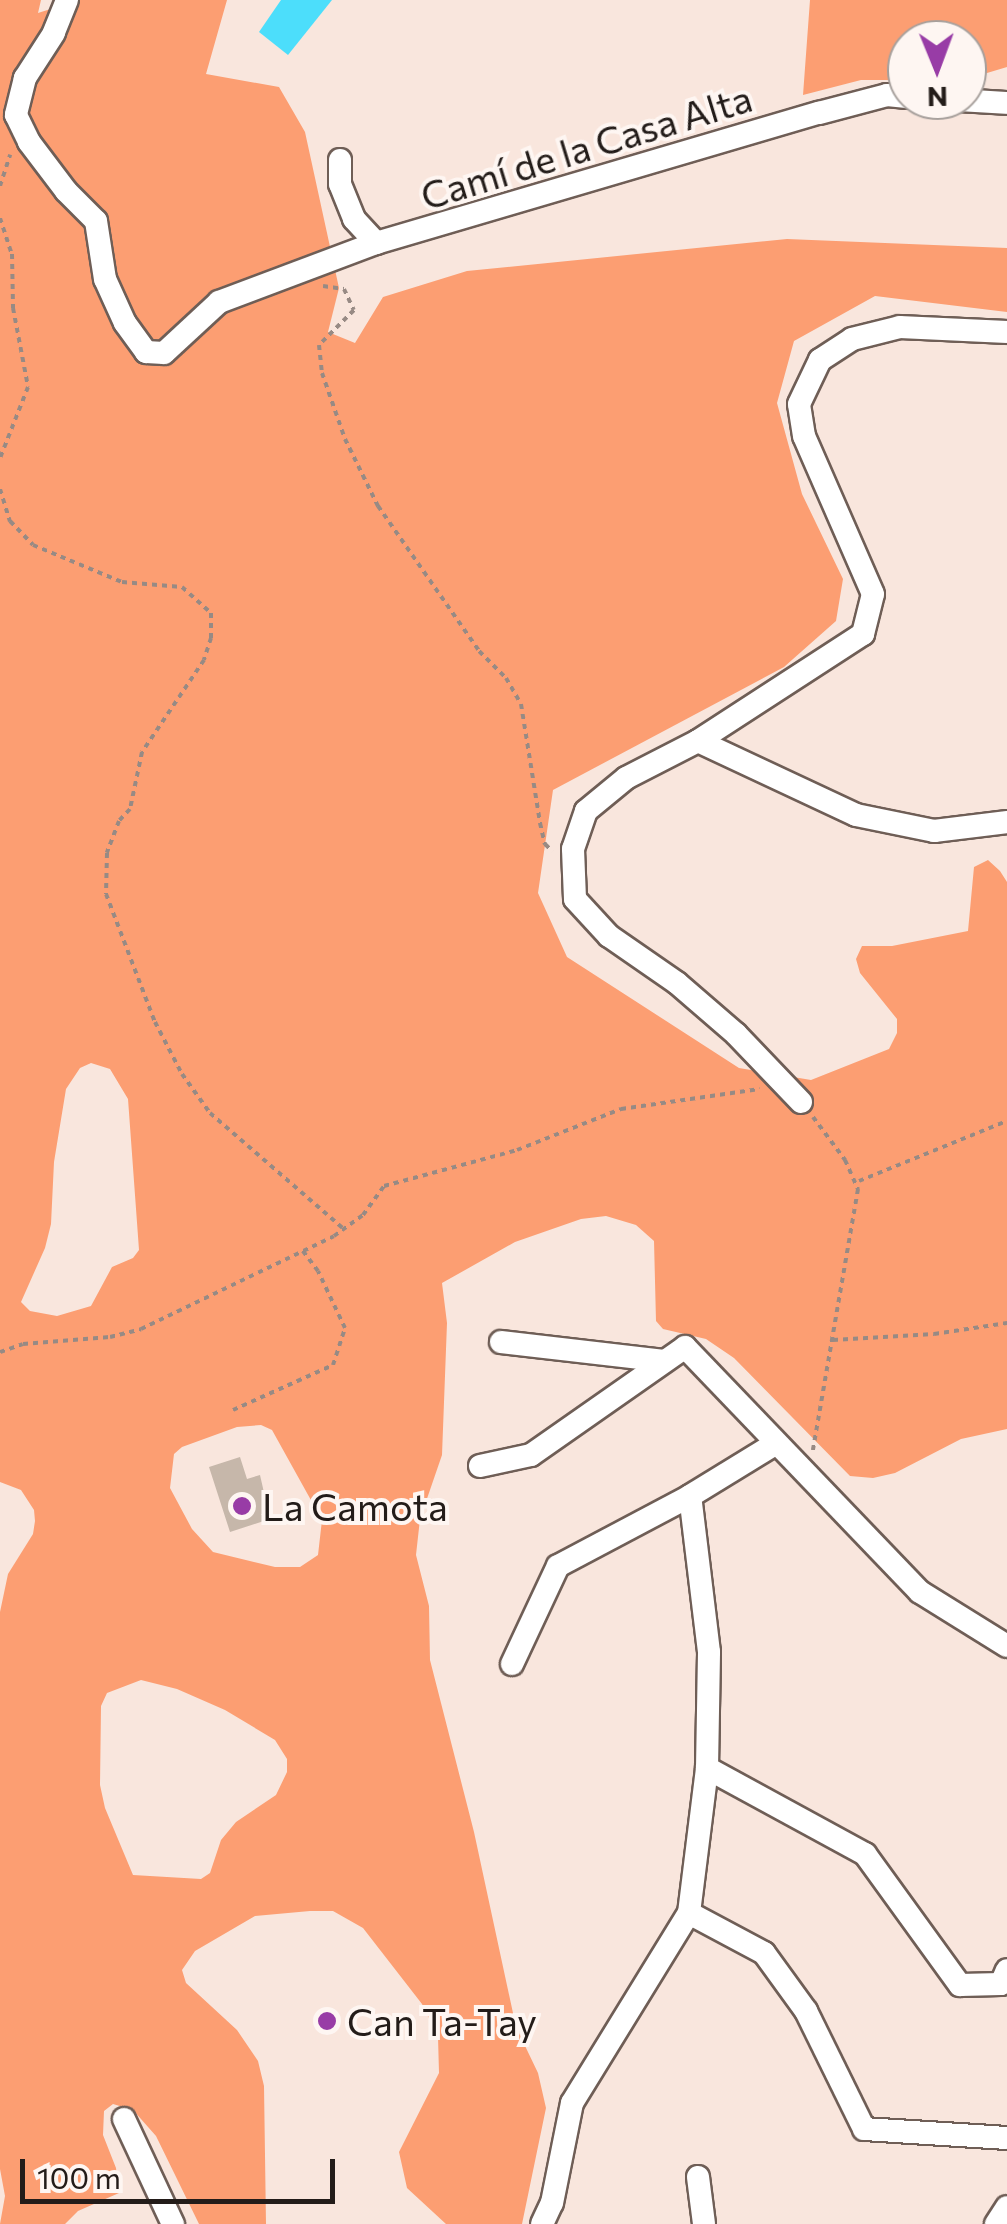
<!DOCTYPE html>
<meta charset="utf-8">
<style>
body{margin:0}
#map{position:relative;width:1007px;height:2224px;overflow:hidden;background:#f9e6dd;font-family:Commissioner,sans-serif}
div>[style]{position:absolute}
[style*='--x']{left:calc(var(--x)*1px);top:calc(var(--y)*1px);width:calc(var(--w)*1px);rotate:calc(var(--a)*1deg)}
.green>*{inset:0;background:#fc9e72}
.water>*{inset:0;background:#4cdefb}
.building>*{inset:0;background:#c6b7aa}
.path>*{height:4px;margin-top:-2px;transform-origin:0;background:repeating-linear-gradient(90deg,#978a84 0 5px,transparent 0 10px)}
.roads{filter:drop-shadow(2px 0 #6f5e56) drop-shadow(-2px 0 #6f5e56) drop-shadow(0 2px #6f5e56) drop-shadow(0 -2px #6f5e56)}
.minor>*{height:22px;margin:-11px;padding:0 11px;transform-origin:11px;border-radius:11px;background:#fff}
.dots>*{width:28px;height:28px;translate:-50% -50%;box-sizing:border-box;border:5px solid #fef6f2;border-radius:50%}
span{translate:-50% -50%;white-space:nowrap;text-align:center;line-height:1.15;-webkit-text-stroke:8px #fef6f2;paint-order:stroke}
.street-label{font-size:38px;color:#231c19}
.poi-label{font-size:38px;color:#231c19}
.left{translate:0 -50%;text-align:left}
.north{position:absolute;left:887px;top:20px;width:100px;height:100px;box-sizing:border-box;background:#fef6f2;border:2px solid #a69f9b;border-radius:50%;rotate:179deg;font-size:28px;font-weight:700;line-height:40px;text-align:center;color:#231c19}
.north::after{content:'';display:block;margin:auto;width:35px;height:45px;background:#983ca6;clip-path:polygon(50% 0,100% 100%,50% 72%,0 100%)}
.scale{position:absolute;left:20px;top:2159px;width:315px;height:45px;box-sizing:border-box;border:5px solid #231c19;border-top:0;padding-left:12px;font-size:30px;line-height:35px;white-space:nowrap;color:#231c19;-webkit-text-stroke:8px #fef6f2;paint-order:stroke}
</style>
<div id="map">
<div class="green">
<i style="clip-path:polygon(evenodd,0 0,41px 0,38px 13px,79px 0,227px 0,206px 74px,279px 87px,305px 132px,339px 288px,328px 332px,355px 343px,383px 297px,467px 271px,787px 239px,1007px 248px,1007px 312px,875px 296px,794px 341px,777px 403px,802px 494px,843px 579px,836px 621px,784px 667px,553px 790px,538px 893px,567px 957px,739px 1068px,811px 1080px,889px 1049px,897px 1033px,897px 1019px,860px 973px,856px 959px,862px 946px,892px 946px,968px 931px,974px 867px,988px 860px,1000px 871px,1007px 882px,1007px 1429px,961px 1439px,895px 1473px,873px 1478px,850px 1476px,734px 1358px,706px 1339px,663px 1329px,656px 1321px,654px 1241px,636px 1225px,606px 1216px,581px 1219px,515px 1242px,442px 1283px,447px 1323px,442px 1455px,420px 1519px,416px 1555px,429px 1606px,430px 1660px,474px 1832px,516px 2027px,538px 2073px,546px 2108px,522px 2224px,446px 2224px,407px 2188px,399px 2152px,439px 2073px,438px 2037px,422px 2004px,363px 1928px,333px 1911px,310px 1911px,255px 1916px,195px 1951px,182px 1970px,186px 1983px,237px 2030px,258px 2061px,264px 2086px,266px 2224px,199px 2224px,156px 2136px,133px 2110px,113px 2104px,104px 2111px,103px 2135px,116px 2168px,119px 2193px,78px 2211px,65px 2224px,0 2224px,5px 2196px,0 2169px,0 1612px,8px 1574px,33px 1534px,35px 1521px,34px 1510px,21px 1490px,0 1482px,0 0,91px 1063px,110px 1069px,128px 1099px,139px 1250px,133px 1258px,112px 1267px,91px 1306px,57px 1316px,30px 1311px,21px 1302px,45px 1248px,51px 1224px,54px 1162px,66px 1089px,80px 1068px,91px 1063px,0 0,261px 1425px,272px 1430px,322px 1520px,318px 1555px,300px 1567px,275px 1567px,213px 1552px,192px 1529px,170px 1488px,174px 1454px,182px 1447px,237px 1427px,261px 1425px,0 0,141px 1680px,177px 1689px,225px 1710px,275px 1740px,287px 1759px,287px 1772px,276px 1795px,236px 1822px,221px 1840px,210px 1873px,201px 1879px,133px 1875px,105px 1808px,100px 1785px,101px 1706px,107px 1693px,141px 1680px)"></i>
<i style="clip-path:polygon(810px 0,1007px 0,1007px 67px,967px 79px,967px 40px,907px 40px,907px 80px,861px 80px,803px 95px)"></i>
</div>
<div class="water">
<i style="clip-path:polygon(281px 0,332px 0,288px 55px,259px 32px)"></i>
</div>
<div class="building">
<i style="clip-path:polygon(240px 1457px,247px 1479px,260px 1475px,270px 1519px,230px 1532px,209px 1467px)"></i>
</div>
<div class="path">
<i style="--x:0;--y:186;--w:33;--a:-72"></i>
<i style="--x:0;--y:218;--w:38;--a:72"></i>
<i style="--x:12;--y:254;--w:54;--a:88.9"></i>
<i style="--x:13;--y:308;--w:80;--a:79.2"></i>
<i style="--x:28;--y:387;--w:76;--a:111.5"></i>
<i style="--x:323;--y:286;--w:21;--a:8"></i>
<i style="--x:344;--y:289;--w:23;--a:65"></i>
<i style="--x:354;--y:310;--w:49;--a:135"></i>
<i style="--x:319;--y:345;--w:28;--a:84"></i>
<i style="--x:322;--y:373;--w:70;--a:70.8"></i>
<i style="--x:345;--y:439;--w:75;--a:63.8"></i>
<i style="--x:378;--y:506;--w:177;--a:55.1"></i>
<i style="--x:479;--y:651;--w:38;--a:45"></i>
<i style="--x:506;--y:678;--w:30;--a:60"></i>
<i style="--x:521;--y:704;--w:121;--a:80.9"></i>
<i style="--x:540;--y:823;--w:22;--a:77"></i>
<i style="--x:545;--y:844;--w:10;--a:45"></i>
<i style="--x:0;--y:489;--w:34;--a:73"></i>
<i style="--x:10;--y:521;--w:33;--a:46"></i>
<i style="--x:33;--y:545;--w:96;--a:22.6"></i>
<i style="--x:122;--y:582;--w:60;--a:4.8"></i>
<i style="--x:182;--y:587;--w:39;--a:42"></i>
<i style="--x:211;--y:613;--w:25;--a:90"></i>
<i style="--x:211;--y:638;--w:23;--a:108"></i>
<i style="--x:204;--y:660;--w:111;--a:124"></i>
<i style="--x:142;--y:752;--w:58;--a:101.9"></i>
<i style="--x:130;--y:809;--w:16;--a:133"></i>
<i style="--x:119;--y:821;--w:34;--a:111"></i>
<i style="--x:107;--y:853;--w:41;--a:91.4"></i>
<i style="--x:106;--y:894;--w:137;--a:69.1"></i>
<i style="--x:155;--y:1022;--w:59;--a:62.6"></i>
<i style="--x:182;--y:1074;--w:48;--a:54.3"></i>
<i style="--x:210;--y:1113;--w:177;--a:40.9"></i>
<i style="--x:813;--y:1117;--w:54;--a:53.3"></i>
<i style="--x:845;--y:1160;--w:32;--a:66"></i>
<i style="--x:858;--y:1189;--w:265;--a:99.8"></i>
<i style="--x:859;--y:1181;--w:160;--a:-22.1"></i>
<i style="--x:833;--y:1340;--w:101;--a:-3.4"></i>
<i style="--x:934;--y:1334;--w:74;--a:-8.6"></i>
<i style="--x:0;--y:1352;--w:24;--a:-19"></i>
<i style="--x:23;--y:1344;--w:87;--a:-4.6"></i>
<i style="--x:110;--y:1337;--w:32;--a:-14"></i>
<i style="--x:141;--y:1329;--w:214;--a:-25.7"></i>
<i style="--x:334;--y:1236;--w:36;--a:-36"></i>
<i style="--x:363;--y:1215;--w:36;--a:-54"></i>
<i style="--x:384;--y:1186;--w:138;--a:-15.1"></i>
<i style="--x:517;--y:1150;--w:112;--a:-21.5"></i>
<i style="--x:621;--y:1109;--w:140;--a:-8.2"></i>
<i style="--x:233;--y:1410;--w:110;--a:-24.2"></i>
<i style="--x:333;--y:1365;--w:39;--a:-72"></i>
<i style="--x:345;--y:1328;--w:63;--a:-115.3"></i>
<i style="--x:318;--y:1271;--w:26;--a:-127"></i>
</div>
<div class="roads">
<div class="minor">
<i style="--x:67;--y:0;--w:35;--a:112"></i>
<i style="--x:54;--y:33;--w:54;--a:122.8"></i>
<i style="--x:25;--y:78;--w:38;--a:104"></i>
<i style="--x:16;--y:115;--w:30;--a:64"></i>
<i style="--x:29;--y:142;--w:61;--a:52.9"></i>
<i style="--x:66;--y:191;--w:42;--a:45"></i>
<i style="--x:96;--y:221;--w:59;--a:81.2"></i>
<i style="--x:105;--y:279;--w:48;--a:65.6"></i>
<i style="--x:125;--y:323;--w:36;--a:54"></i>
<i style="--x:146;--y:352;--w:18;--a:3"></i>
<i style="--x:164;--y:353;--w:75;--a:-42.8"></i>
<i style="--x:219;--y:302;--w:168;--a:-20.6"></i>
<i style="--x:957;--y:100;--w:50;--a:3.4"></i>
<i style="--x:340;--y:160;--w:24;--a:90"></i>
<i style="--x:340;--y:184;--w:38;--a:68"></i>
<i style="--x:354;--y:219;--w:33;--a:47"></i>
<i style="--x:376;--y:243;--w:462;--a:-16.4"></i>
<i style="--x:819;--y:113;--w:70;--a:-14.8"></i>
<i style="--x:887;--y:95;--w:20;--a:6"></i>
<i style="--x:698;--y:741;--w:174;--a:25.1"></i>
<i style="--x:856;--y:815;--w:80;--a:11.6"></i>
<i style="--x:934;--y:831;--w:74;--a:-7"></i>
<i style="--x:801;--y:1102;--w:94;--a:-133.7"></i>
<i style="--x:736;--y:1034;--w:78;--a:-139.2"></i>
<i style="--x:677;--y:983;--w:83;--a:-145.3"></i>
<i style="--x:609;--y:936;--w:50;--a:-132.6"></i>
<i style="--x:575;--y:899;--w:50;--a:-92.3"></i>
<i style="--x:573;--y:849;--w:40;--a:-71.1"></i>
<i style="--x:586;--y:811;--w:52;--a:-39.5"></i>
<i style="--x:626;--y:778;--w:81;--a:-27.2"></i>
<i style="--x:698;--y:741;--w:197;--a:-33"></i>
<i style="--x:863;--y:634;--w:41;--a:-76"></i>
<i style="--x:873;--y:594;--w:172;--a:-113.6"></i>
<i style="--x:804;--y:436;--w:32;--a:-99"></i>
<i style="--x:799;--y:404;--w:49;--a:-64.5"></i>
<i style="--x:820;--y:360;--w:38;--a:-33"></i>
<i style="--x:852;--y:339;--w:49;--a:-14"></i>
<i style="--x:900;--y:327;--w:107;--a:2.7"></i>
<i style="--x:501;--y:1342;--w:164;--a:6.6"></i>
<i style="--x:480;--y:1466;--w:52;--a:-12.2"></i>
<i style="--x:531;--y:1455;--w:188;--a:-35"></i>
<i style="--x:685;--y:1347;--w:339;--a:46.2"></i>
<i style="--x:920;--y:1592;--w:102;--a:31.8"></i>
<i style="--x:512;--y:1664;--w:108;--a:-64.9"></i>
<i style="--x:558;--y:1566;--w:149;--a:-27.9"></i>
<i style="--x:690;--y:1496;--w:100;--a:-31.5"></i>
<i style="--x:707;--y:1768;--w:180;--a:28.6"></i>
<i style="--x:865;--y:1854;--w:162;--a:54.1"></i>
<i style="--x:960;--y:1985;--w:41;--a:-1.4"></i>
<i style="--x:1001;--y:1984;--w:15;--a:-67"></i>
<i style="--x:689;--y:1913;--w:85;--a:28.1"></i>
<i style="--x:764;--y:1953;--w:72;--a:54.1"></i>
<i style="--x:806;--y:2011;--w:131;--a:63.8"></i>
<i style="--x:864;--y:2129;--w:143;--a:3.6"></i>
<i style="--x:124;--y:2119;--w:116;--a:65"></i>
<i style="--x:698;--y:2177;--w:47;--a:82.7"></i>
<i style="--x:542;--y:2224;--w:23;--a:-65"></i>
<i style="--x:552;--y:2203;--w:102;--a:-78.7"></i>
<i style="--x:572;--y:2103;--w:223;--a:-58.4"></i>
<i style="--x:689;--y:1913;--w:146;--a:-82.9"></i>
<i style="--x:707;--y:1768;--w:116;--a:-89"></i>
<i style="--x:709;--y:1652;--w:157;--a:-96.9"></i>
<i style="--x:996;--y:2224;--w:20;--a:-57"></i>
</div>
</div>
<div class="dots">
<i style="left:242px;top:1506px;background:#983ca6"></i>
<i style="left:327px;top:2021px;background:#983ca6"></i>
</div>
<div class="street-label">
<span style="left:586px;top:146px;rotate:-17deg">Camí de la Casa Alta</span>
</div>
<div class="poi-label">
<span class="left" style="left:262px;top:1506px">La Camota</span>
<span class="left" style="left:347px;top:2021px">Can Ta-Tay</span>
</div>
<div class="north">N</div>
<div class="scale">100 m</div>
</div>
